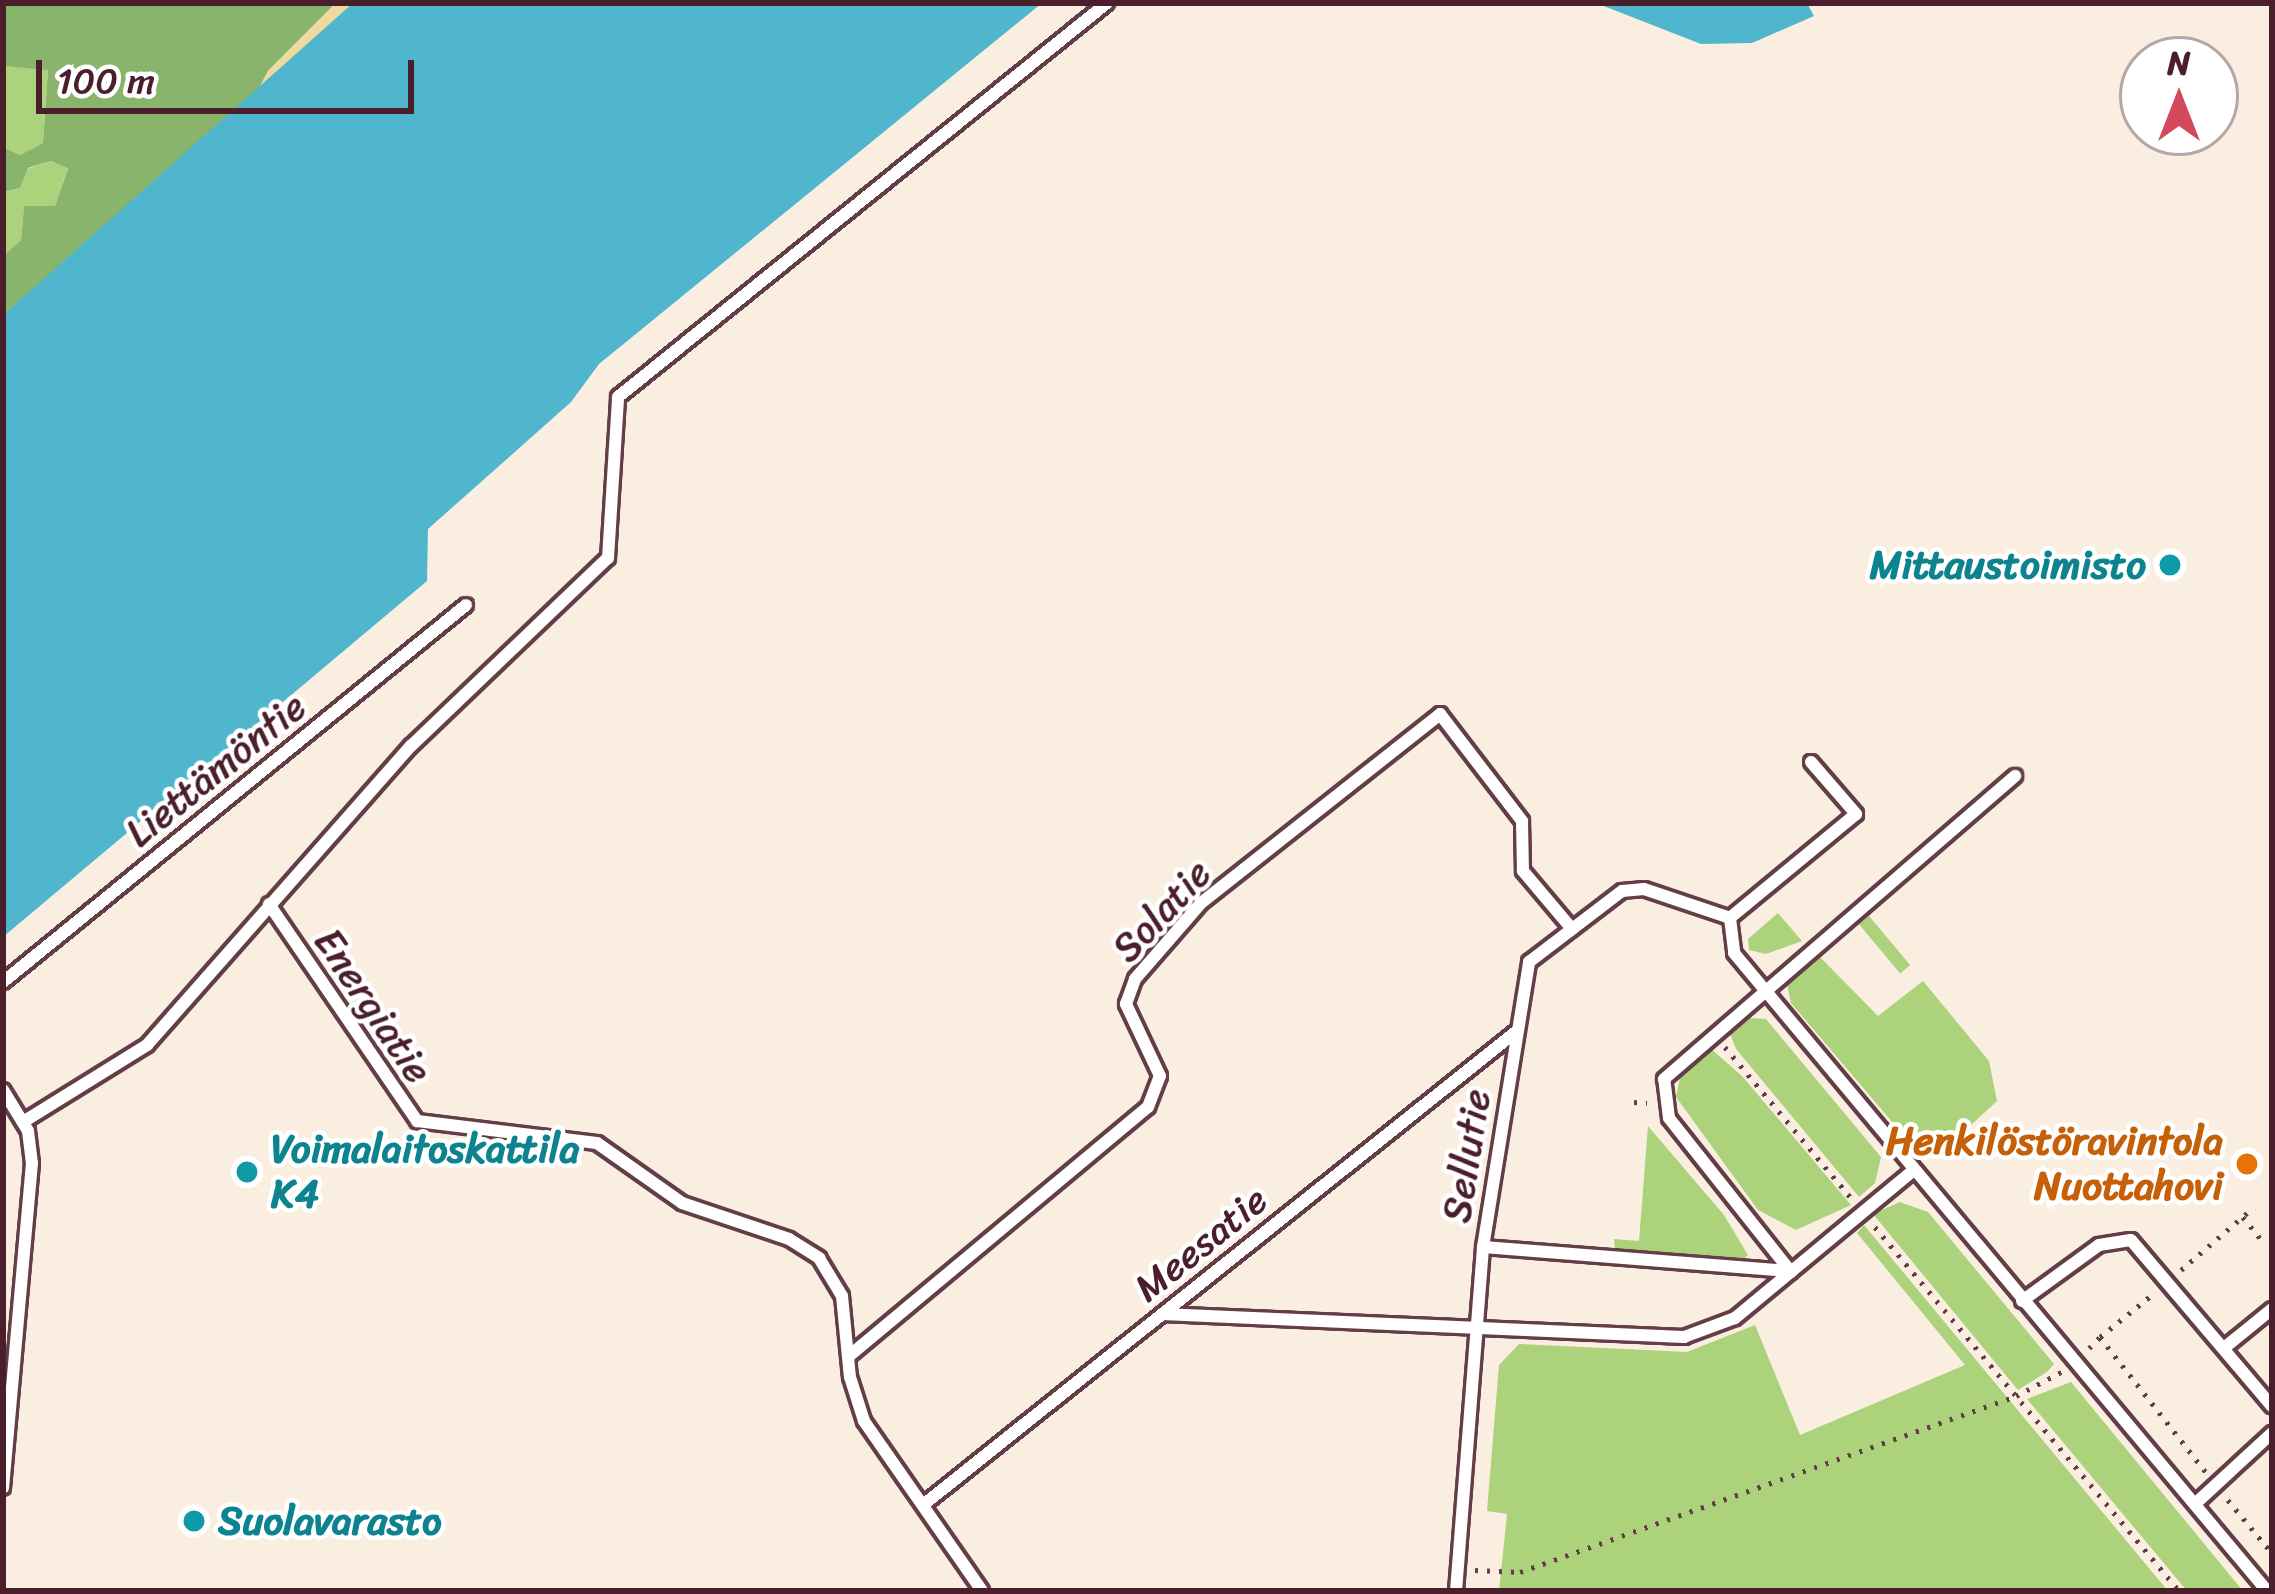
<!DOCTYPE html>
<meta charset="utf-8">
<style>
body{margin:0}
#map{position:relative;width:2275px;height:1594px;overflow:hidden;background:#faeee0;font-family:Sriracha,sans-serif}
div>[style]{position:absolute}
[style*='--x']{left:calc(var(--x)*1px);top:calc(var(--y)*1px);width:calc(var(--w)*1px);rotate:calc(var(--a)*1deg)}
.green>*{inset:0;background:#acd27c;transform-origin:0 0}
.forest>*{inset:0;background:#89b46c}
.sand>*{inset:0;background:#eeda9e}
.water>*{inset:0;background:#4fb6cd}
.path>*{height:4.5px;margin-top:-2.25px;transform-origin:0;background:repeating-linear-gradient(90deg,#643e46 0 3px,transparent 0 12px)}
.roads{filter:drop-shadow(3px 0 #643e46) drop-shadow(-3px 0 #643e46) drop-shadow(0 3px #643e46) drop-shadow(0 -3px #643e46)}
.service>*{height:12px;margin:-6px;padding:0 6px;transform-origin:6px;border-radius:6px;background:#fff}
.dots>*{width:33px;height:33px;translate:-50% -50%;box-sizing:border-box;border:6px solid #fff;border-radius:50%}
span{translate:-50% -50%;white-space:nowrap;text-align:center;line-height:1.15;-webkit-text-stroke:9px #fff;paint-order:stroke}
.culture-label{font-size:39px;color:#0d838f;font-weight:700}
.right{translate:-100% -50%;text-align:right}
.left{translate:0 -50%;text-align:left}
.street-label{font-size:39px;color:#4a1f2b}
.food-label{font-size:39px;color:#c56008;font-weight:700}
.frame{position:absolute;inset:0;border:6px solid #4a1f2b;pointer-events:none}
.north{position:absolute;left:2119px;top:36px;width:120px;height:120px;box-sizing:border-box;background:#fff;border:3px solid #b7a5aa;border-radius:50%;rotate:0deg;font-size:33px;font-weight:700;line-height:48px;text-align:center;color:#4a1f2b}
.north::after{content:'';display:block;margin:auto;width:42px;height:54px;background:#d1495b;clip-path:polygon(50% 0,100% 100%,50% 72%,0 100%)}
.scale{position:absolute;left:36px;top:60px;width:378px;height:54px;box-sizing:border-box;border:6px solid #4a1f2b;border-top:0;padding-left:15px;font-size:36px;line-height:42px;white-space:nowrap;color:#4a1f2b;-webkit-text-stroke:9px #fff;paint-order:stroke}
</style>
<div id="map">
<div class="green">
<i style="clip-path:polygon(3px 66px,48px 69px,43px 143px,20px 155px,3px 147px)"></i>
<i style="clip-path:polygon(51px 161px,68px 167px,55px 206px,24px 207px,21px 240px,3px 256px,3px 192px,20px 188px,27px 169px)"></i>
<i style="clip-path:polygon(1778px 913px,1802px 941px,1766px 954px,1749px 950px,1748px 939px)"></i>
<i style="left:1869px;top:916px;width:64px;height:13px;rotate:50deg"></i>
<i style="clip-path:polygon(1819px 956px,1878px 1016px,1923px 981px,1989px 1061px,1997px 1101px,1947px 1147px,1916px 1150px,1791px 1003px,1787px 984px)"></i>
<i style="clip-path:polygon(1748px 1018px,1766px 1019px,1881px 1157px,1875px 1183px,1859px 1197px,1736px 1049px,1729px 1031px)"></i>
<i style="clip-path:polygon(1710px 1048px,1742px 1076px,1851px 1205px,1796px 1230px,1758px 1210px,1676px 1097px,1680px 1077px)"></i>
<i style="clip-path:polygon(1648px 1126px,1724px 1215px,1748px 1255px,1739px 1263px,1615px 1251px,1614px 1239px,1639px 1241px)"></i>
<i style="clip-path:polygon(1900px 1202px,1928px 1212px,2054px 1364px,2047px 1372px,2018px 1390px,1873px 1214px)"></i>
<i style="clip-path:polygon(1864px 1225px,2168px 1591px,1499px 1591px,1507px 1514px,1487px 1511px,1499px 1365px,1519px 1344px,1687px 1352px,1755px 1325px,1800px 1435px,1965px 1365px,1857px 1233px)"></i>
<i style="clip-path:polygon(2071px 1382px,2243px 1591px,2187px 1591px,2027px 1399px)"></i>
</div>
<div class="forest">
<i style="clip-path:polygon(3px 3px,336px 3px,268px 71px,256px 94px,3px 315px,3px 256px,21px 240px,24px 206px,55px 206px,68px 168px,51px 161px,28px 168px,20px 188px,3px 192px,3px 147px,20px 155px,43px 143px,48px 70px,3px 66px)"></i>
</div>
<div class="sand">
<i style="clip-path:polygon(336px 3px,353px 3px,256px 94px,268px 71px)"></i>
</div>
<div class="water">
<i style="clip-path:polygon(353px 3px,1042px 3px,599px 364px,571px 402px,428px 529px,427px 581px,3px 937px,3px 315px)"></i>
<i style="clip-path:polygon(1596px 3px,1807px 3px,1814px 16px,1752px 43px,1701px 44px)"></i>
</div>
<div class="path">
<i style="--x:1725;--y:1047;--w:198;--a:50.1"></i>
<i style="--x:1634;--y:1102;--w:13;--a:4"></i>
<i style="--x:2243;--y:1217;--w:32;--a:51"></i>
<i style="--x:1875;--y:1227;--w:474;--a:50.1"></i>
<i style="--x:2181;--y:1270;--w:96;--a:-40.8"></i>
<i style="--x:2100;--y:1337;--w:70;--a:-39.2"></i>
<i style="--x:2089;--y:1348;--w:16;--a:-45"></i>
<i style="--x:2100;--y:1337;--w:172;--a:51.9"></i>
<i style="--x:2228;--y:1500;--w:69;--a:50.3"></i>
<i style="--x:1475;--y:1570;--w:45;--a:2.5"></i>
<i style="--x:1520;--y:1572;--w:526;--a:-19.54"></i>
<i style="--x:2016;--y:1396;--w:53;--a:-28"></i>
</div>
<div class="roads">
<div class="service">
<i style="--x:1811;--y:762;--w:69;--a:49.1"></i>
<i style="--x:1856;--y:814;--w:163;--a:140.5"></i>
<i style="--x:1730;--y:918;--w:35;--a:83"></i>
<i style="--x:1734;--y:953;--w:831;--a:50.12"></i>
<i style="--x:269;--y:904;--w:263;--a:55.7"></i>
<i style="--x:417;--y:1121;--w:181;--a:7"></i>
<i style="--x:597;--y:1143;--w:104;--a:35.2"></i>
<i style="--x:682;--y:1203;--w:113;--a:18.6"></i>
<i style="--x:789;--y:1239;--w:36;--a:32"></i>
<i style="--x:819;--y:1258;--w:44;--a:58.8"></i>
<i style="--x:842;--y:1296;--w:81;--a:84.4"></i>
<i style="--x:850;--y:1377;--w:46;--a:72.3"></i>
<i style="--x:864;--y:1421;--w:207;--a:55.2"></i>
<i style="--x:3;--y:982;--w:597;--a:-39.15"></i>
<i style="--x:3;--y:1090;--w:48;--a:58.6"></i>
<i style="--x:28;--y:1131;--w:32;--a:83"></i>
<i style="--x:32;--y:1163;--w:326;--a:95.1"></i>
<i style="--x:23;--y:1122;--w:146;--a:-31.8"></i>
<i style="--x:147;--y:1045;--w:399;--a:-48.6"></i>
<i style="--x:411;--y:746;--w:272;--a:-43.7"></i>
<i style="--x:608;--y:558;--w:161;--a:-86.4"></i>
<i style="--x:618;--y:397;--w:628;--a:-38.86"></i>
<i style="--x:1483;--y:1247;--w:307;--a:4.5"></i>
<i style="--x:1791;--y:1272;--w:196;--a:-128.4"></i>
<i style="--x:1669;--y:1118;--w:39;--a:-97"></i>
<i style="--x:1664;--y:1079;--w:464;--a:-40.8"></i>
<i style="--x:2022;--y:1301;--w:95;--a:-36"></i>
<i style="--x:2099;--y:1245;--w:32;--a:-9"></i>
<i style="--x:2131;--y:1240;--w:218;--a:49.7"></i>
<i style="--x:1162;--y:1314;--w:523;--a:2.52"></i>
<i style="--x:1684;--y:1337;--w:54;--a:-20.4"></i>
<i style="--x:1735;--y:1318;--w:231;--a:-39.6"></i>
<i style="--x:2224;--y:1348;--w:62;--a:-39.1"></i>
<i style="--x:849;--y:1356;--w:389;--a:-39.8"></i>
<i style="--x:1148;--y:1107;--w:33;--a:-69"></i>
<i style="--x:1160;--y:1076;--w:80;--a:-115.3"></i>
<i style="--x:1126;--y:1004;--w:27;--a:-70"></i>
<i style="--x:1135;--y:979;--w:101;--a:-49"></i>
<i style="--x:1201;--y:903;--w:305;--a:-38.3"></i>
<i style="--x:1440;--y:714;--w:135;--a:52.5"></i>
<i style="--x:1522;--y:821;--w:50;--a:88.9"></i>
<i style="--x:1523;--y:871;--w:76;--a:49.8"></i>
<i style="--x:2195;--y:1504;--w:105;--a:-42.7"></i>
<i style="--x:923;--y:1505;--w:760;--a:-38.59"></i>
<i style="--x:1456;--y:1591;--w:345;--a:-85.5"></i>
<i style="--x:1483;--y:1247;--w:289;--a:-80.8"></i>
<i style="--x:1529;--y:962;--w:117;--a:-37.4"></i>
<i style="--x:1622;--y:891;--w:22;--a:-5"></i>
<i style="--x:1644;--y:889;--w:91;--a:18.6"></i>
</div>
</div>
<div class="dots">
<i style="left:2170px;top:565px;background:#0f9aa8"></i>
<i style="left:2247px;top:1164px;background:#e8710a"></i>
<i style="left:247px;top:1172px;background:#0f9aa8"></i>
<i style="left:194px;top:1521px;background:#0f9aa8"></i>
</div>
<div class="culture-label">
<span class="right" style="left:2146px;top:565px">Mittaustoimisto</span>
<span class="left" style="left:271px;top:1172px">Voimalaitoskattila<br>K4</span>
<span class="left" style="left:218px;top:1521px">Suolavarasto</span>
</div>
<div class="street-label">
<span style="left:216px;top:770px;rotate:-39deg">Liettämöntie</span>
<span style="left:1162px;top:911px;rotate:-47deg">Solatie</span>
<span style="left:373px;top:1006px;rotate:56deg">Energiatie</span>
<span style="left:1467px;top:1156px;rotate:-81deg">Sellutie</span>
<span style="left:1201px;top:1244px;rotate:-39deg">Meesatie</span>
</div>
<div class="food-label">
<span class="right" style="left:2223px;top:1164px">Henkilöstöravintola<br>Nuottahovi</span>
</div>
<div class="frame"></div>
<div class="north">N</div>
<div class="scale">100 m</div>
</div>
